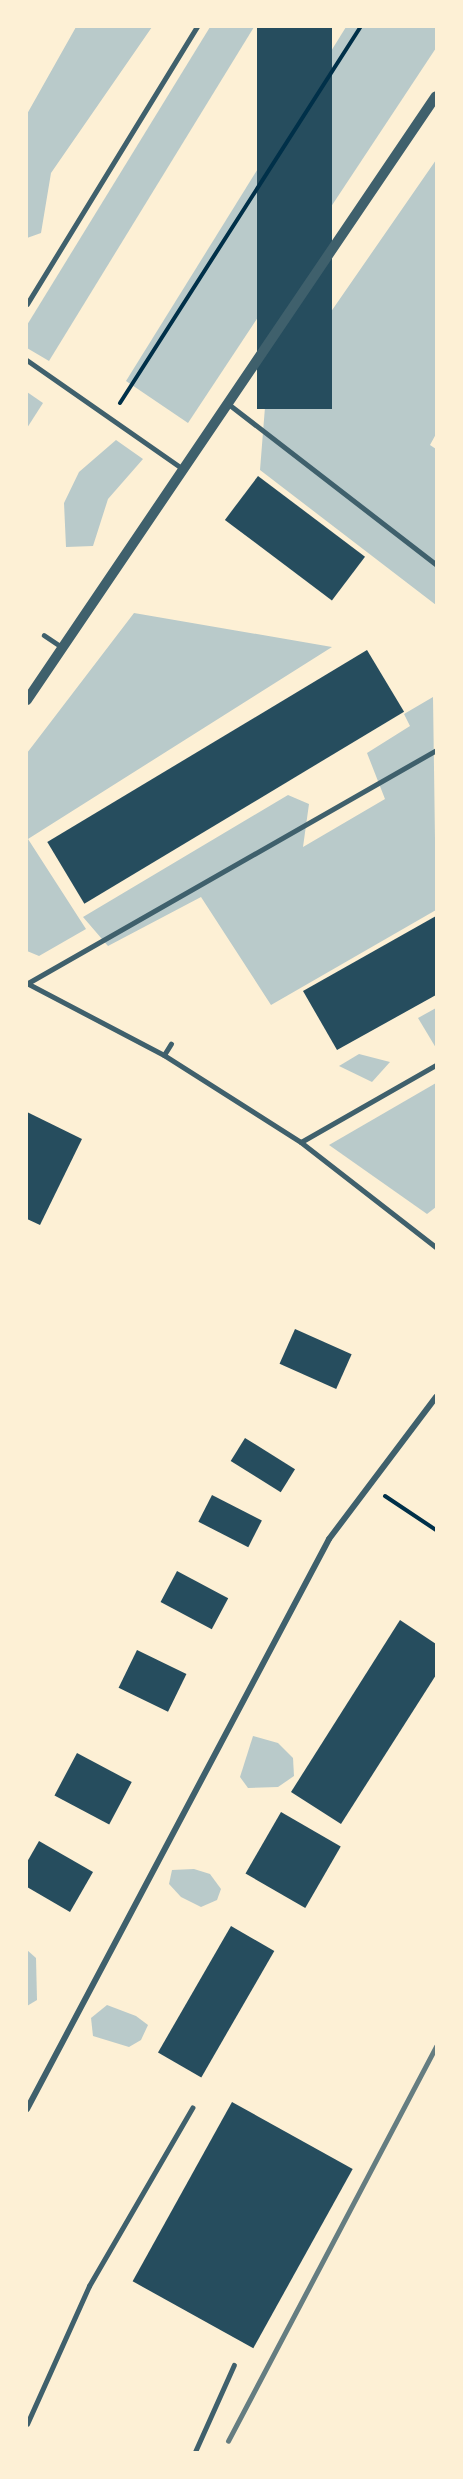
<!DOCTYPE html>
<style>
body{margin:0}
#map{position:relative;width:463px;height:2479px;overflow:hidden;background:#fdf0d5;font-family:"DM Sans",sans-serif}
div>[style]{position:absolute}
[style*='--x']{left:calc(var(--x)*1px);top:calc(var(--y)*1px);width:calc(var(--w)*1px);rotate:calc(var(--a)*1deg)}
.green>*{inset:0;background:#b9caca}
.building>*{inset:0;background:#264d5e;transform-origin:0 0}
.path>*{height:4px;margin:-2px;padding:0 2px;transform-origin:2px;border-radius:2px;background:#003049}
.service>*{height:4.5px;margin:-2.25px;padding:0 2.25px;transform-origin:2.25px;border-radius:2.25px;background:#3f606c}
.minor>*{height:6px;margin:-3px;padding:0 3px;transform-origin:3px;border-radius:3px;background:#3f606c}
.tertiary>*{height:10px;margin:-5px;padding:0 5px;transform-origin:5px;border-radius:5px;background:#3f606c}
.rail>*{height:4.5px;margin:-2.25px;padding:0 2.25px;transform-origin:2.25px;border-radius:2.25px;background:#657d81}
span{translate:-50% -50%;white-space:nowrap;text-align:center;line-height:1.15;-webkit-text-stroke:5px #fdf0d5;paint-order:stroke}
.frame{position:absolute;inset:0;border:28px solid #fdf0d5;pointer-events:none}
</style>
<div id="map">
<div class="green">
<i style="clip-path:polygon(76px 27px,152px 27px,51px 173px,41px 233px,27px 238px,27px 114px)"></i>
<i style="clip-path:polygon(210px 27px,254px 27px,49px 361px,27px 348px,27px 325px)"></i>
<i style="clip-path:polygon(346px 27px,436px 27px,436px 48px,188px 423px,126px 381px)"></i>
<i style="clip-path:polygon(436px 160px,436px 434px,430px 445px,436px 449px,436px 605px,260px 470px,265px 407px)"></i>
<i style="clip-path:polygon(27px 392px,43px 403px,27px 428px)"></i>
<i style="clip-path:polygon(116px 440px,143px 459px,108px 499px,93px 546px,66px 547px,64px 503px,79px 472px)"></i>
<i style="clip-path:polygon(134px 613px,332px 647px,28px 839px,86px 929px,39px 956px,27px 951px,27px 753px)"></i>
<i style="clip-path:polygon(433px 697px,436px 910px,271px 1005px,201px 897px,108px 946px,83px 917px,288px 795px,309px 804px,303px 847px,385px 799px,367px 753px,410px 726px,404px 714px)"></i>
<i style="clip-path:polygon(436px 1008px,436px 1048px,418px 1018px)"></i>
<i style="clip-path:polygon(359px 1054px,390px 1062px,372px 1082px,339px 1066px)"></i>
<i style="clip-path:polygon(436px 1083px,436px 1207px,427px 1214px,329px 1145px)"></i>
<i style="clip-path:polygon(253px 1736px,278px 1743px,293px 1758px,294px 1776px,278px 1787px,248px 1788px,240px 1777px)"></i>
<i style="clip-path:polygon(194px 1869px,210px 1874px,221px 1889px,217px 1900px,201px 1907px,181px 1897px,169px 1884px,172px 1870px)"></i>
<i style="clip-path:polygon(27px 1950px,36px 1958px,37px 2000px,27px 2006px)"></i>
<i style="clip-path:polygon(107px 2005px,136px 2016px,148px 2025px,141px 2040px,129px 2047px,93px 2036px,91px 2018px)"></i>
</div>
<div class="building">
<i style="left:257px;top:27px;width:75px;height:382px"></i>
<i style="left:258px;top:476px;width:134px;height:55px;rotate:37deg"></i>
<i style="left:367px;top:650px;width:72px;height:373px;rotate:59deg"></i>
<i style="clip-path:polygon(436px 916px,436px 995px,337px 1050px,303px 991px)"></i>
<i style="clip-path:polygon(27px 1112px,82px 1139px,40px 1225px,27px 1219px)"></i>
<i style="left:295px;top:1329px;width:62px;height:38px;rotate:24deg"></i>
<i style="left:245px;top:1438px;width:59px;height:27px;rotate:32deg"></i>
<i style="left:212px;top:1495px;width:56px;height:30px;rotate:27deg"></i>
<i style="left:177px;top:1571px;width:58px;height:35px;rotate:28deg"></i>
<i style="clip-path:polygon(400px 1620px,436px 1644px,436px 1675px,341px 1824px,291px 1792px)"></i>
<i style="left:137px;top:1650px;width:55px;height:42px;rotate:26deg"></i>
<i style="left:77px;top:1753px;width:62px;height:48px;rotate:28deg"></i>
<i style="left:281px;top:1812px;width:69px;height:71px;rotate:30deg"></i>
<i style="clip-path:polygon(39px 1841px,93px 1872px,70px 1912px,27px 1887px,27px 1862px)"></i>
<i style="left:231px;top:1926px;width:50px;height:146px;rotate:30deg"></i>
<i style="left:232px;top:2102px;width:138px;height:205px;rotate:29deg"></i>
</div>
<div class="path">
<i style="--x:120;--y:403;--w:446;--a:-57.4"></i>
<i style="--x:385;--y:1496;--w:61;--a:33.7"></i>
</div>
<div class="service">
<i style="--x:27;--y:304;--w:325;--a:-58.5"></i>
<i style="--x:27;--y:360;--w:190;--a:34.9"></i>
<i style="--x:230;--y:405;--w:260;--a:37.7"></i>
<i style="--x:44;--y:635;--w:22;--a:34"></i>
<i style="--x:27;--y:983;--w:155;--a:27.7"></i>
<i style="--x:164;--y:1055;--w:162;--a:32.4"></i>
<i style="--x:301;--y:1142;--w:171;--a:37.9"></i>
<i style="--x:28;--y:983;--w:470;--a:-29.7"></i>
<i style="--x:164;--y:1055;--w:13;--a:-58"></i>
<i style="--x:301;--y:1142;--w:155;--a:-29.7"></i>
<i style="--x:27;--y:2424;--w:151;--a:-65.8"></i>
<i style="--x:89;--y:2286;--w:206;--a:-59.9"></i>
<i style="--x:195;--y:2452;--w:95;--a:-65.9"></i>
</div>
<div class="minor">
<i style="--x:27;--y:2109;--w:645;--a:-62.08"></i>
<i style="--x:329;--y:1539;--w:178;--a:-53"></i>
</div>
<div class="tertiary">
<i style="--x:27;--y:700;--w:729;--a:-55.9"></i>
</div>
<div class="rail">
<i style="--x:228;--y:2441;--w:446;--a:-62.2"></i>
</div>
<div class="frame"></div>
</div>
